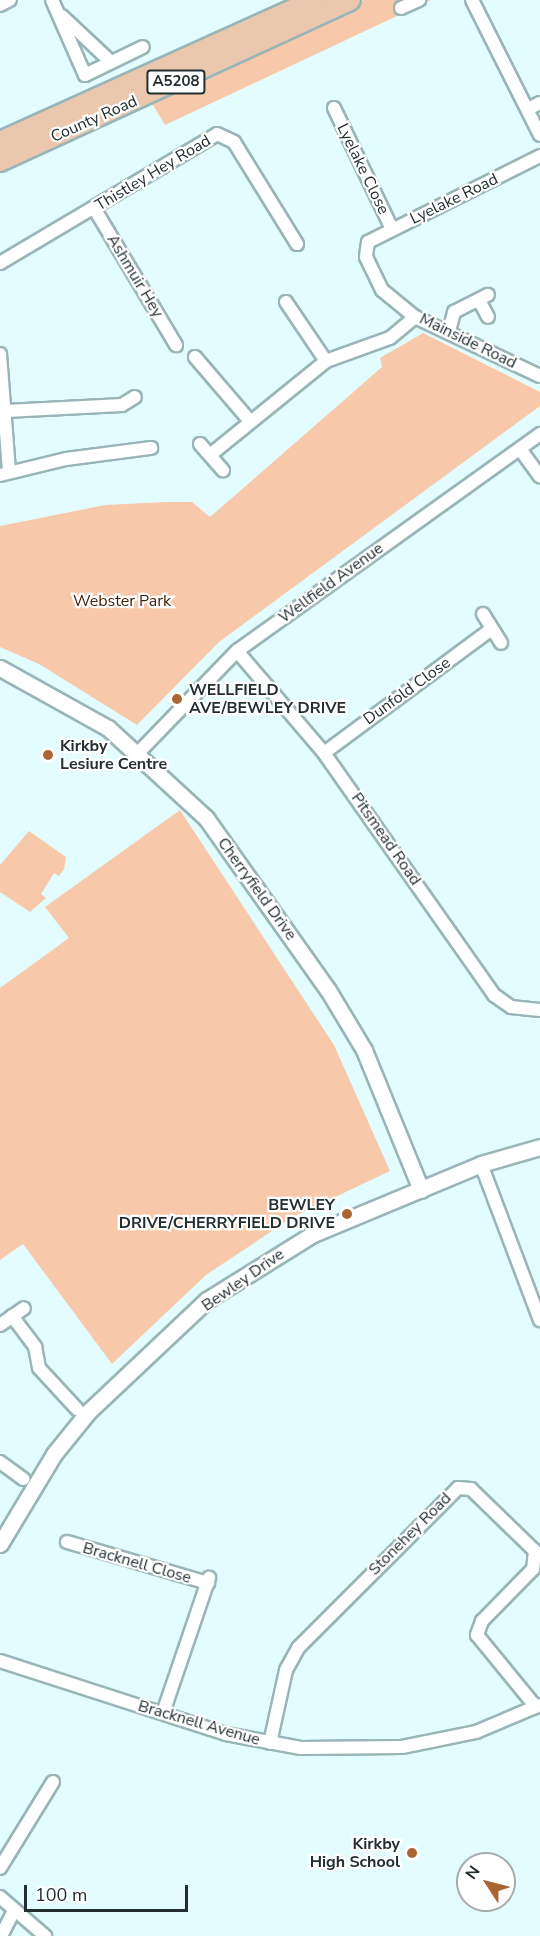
<!DOCTYPE html>
<style>
body{margin:0}
#map{position:relative;width:540px;height:1936px;overflow:hidden;background:#e3fcff;font-family:"Nunito Sans",sans-serif}
div>[style]{position:absolute}
[style*='--x']{left:calc(var(--x)*1px);top:calc(var(--y)*1px);width:calc(var(--w)*1px);rotate:calc(var(--a)*1deg)}
.green>*{inset:0;background:#f7c9aa}
.roads{filter:drop-shadow(2px 0 #98b5b8) drop-shadow(-2px 0 #98b5b8) drop-shadow(0 2px #98b5b8) drop-shadow(0 -2px #98b5b8)}
.minor>*{height:12px;margin:-6px;padding:0 6px;transform-origin:6px;border-radius:6px;background:#fff}
.tertiary>*{height:15px;margin:-7.5px;padding:0 7.5px;transform-origin:7.5px;border-radius:7.5px;background:#fff}
.primary>*{height:20px;margin:-10px;padding:0 10px;transform-origin:10px;border-radius:10px;background:#ebc7ae}
.dots>*{width:16px;height:16px;translate:-50% -50%;box-sizing:border-box;border:3px solid #fff;border-radius:50%}
span{translate:-50% -50%;white-space:nowrap;text-align:center;line-height:1.15;-webkit-text-stroke:4.5px #fff;paint-order:stroke}
.shield-label span{padding:2px 4px;background:#fff;border:2px solid;border-radius:4px;-webkit-text-stroke-width:0}
.shield-label{font-size:15px;color:#222e2f;font-weight:700}
.street-label{font-size:16px;color:#222e2f}
.park-label{font-size:16px;color:#462102}
.poi-label{font-size:16px;color:#222e2f;font-weight:700}
.left{translate:0 -50%;text-align:left}
.right{translate:-100% -50%;text-align:right}
.north{position:absolute;left:456px;top:1852px;width:60px;height:60px;box-sizing:border-box;background:#fff;border:2px solid #a7abac;border-radius:50%;rotate:306deg;font-size:16px;font-weight:700;line-height:24px;text-align:center;color:#222e2f}
.north::after{content:'';display:block;margin:auto;width:21px;height:27px;background:#a96534;clip-path:polygon(50% 0,100% 100%,50% 72%,0 100%)}
.scale{position:absolute;left:24px;top:1885px;width:164px;height:27px;box-sizing:border-box;border:3px solid #222e2f;border-top:0;padding-left:8px;font-size:18px;line-height:21px;white-space:nowrap;color:#222e2f;-webkit-text-stroke:4px #fff;paint-order:stroke}
</style>
<div id="map">
<div class="green">
<i style="clip-path:polygon(364px 0,431px 0,165px 125px,147px 95px)"></i>
<i style="clip-path:polygon(423px 333px,540px 392px,540px 406px,219px 642px,137px 725px,39px 664px,0 647px,0 526px,105px 505px,167px 502px,192px 502px,210px 517px,382px 367px,380px 358px)"></i>
<i style="clip-path:polygon(180px 810px,334px 1045px,390px 1171px,293px 1217px,206px 1275px,112px 1364px,23px 1244px,0 1260px,0 988px,69px 938px,45px 907px)"></i>
<i style="clip-path:polygon(29px 831px,66px 857px,64px 869px,59px 876px,54px 873px,41px 894px,46px 898px,30px 912px,0 892px,0 865px)"></i>
</div>
<div class="roads">
<div class="minor">
<i style="--x:52;--y:0;--w:82;--a:66.3"></i>
<i style="--x:85;--y:75;--w:64;--a:-25.8"></i>
<i style="--x:472;--y:0;--w:151;--a:63.3"></i>
<i style="--x:0;--y:5;--w:11;--a:-27"></i>
<i style="--x:401;--y:8;--w:20;--a:-24"></i>
<i style="--x:62;--y:16;--w:67;--a:43.2"></i>
<i style="--x:334;--y:108;--w:134;--a:64.4"></i>
<i style="--x:528;--y:109;--w:13;--a:-27"></i>
<i style="--x:540;--y:156;--w:192;--a:153.4"></i>
<i style="--x:368;--y:242;--w:15;--a:98"></i>
<i style="--x:366;--y:257;--w:37;--a:64"></i>
<i style="--x:382;--y:290;--w:43;--a:39.3"></i>
<i style="--x:415;--y:317;--w:138;--a:25.3"></i>
<i style="--x:94;--y:208;--w:160;--a:59.1"></i>
<i style="--x:0;--y:263;--w:252;--a:-30.7"></i>
<i style="--x:217;--y:134;--w:19;--a:25"></i>
<i style="--x:234;--y:142;--w:120;--a:58.3"></i>
<i style="--x:479;--y:300;--w:19;--a:62"></i>
<i style="--x:286;--y:302;--w:71;--a:55.9"></i>
<i style="--x:449;--y:331;--w:20;--a:-75"></i>
<i style="--x:454;--y:312;--w:38;--a:-27"></i>
<i style="--x:0;--y:354;--w:116;--a:85.6"></i>
<i style="--x:195;--y:357;--w:83;--a:49.4"></i>
<i style="--x:6;--y:411;--w:116;--a:-3"></i>
<i style="--x:122;--y:405;--w:15;--a:-32"></i>
<i style="--x:200;--y:444;--w:35;--a:49"></i>
<i style="--x:520;--y:449;--w:34;--a:54"></i>
<i style="--x:210;--y:455;--w:149;--a:-39"></i>
<i style="--x:326;--y:361;--w:68;--a:-19.8"></i>
<i style="--x:390;--y:338;--w:33;--a:-40"></i>
<i style="--x:0;--y:475;--w:68;--a:-13.6"></i>
<i style="--x:66;--y:459;--w:86;--a:-7.4"></i>
<i style="--x:483;--y:614;--w:34;--a:58"></i>
<i style="--x:237;--y:651;--w:134;--a:49.5"></i>
<i style="--x:324;--y:753;--w:296;--a:54.9"></i>
<i style="--x:494;--y:995;--w:21;--a:35"></i>
<i style="--x:511;--y:1007;--w:29;--a:6"></i>
<i style="--x:139;--y:752;--w:141;--a:-45.9"></i>
<i style="--x:237;--y:651;--w:373;--a:-35.6"></i>
<i style="--x:324;--y:753;--w:207;--a:-36.5"></i>
<i style="--x:481;--y:1164;--w:167;--a:69.3"></i>
<i style="--x:12;--y:1316;--w:39;--a:53"></i>
<i style="--x:35;--y:1347;--w:21;--a:79"></i>
<i style="--x:39;--y:1368;--w:56;--a:47.2"></i>
<i style="--x:0;--y:1325;--w:29;--a:-35"></i>
<i style="--x:0;--y:1462;--w:29;--a:36"></i>
<i style="--x:67;--y:1542;--w:147;--a:16.2"></i>
<i style="--x:0;--y:1661;--w:237;--a:17.9"></i>
<i style="--x:226;--y:1734;--w:76;--a:10.6"></i>
<i style="--x:301;--y:1748;--w:101;--a:-0.6"></i>
<i style="--x:402;--y:1747;--w:76;--a:-11.5"></i>
<i style="--x:476;--y:1732;--w:69;--a:-22.9"></i>
<i style="--x:163;--y:1713;--w:143;--a:-71.2"></i>
<i style="--x:270;--y:1743;--w:75;--a:-77.6"></i>
<i style="--x:286;--y:1670;--w:26;--a:-61"></i>
<i style="--x:299;--y:1647;--w:225;--a:-45"></i>
<i style="--x:458;--y:1488;--w:13;--a:4"></i>
<i style="--x:471;--y:1489;--w:89;--a:44.1"></i>
<i style="--x:535;--y:1551;--w:18;--a:96"></i>
<i style="--x:533;--y:1569;--w:73;--a:134.4"></i>
<i style="--x:482;--y:1621;--w:15;--a:110"></i>
<i style="--x:477;--y:1635;--w:93;--a:50.7"></i>
<i style="--x:0;--y:1868;--w:101;--a:-58.4"></i>
<i style="--x:0;--y:1897;--w:60;--a:40.9"></i>
<i style="--x:1;--y:1936;--w:27;--a:-63"></i>
</div>
<div class="tertiary">
<i style="--x:0;--y:668;--w:124;--a:29.1"></i>
<i style="--x:108;--y:728;--w:133;--a:42.6"></i>
<i style="--x:206;--y:818;--w:211;--a:54.7"></i>
<i style="--x:328;--y:990;--w:70;--a:59"></i>
<i style="--x:364;--y:1050;--w:151;--a:67.8"></i>
<i style="--x:0;--y:1544;--w:105;--a:-59"></i>
<i style="--x:54;--y:1454;--w:54;--a:-51"></i>
<i style="--x:88;--y:1412;--w:163;--a:-43.3"></i>
<i style="--x:207;--y:1300;--w:125;--a:-31.9"></i>
<i style="--x:313;--y:1234;--w:182;--a:-22.6"></i>
<i style="--x:481;--y:1164;--w:61;--a:-16.1"></i>
</div>
<div class="primary">
<i style="--x:0;--y:142;--w:345;--a:-24.3"></i>
<i style="--x:0;--y:161;--w:385;--a:-24.7"></i>
</div>
</div>
<div class="dots">
<i style="left:177px;top:699px;background:#a96534"></i>
<i style="left:48px;top:755px;background:#a96534"></i>
<i style="left:347px;top:1214px;background:#a96534"></i>
<i style="left:412px;top:1853px;background:#a96534"></i>
</div>
<div class="shield-label">
<span style="left:176px;top:82px">A5208</span>
</div>
<div class="street-label">
<span style="left:94px;top:119px;rotate:-24deg">County Road</span>
<span style="left:363px;top:169px;rotate:64deg">Lyelake Close</span>
<span style="left:153px;top:173px;rotate:-31deg">Thistley Hey Road</span>
<span style="left:454px;top:199px;rotate:-26deg">Lyelake Road</span>
<span style="left:135px;top:276px;rotate:59deg">Ashmuir Hey</span>
<span style="left:468px;top:341px;rotate:26deg">Mainside Road</span>
<span style="left:331px;top:583px;rotate:-36deg">Wellfield Avenue</span>
<span style="left:407px;top:691px;rotate:-36deg">Dunfold Close</span>
<span style="left:386px;top:839px;rotate:55deg">Pitsmead Road</span>
<span style="left:257px;top:889px;rotate:54deg">Cherryfield Drive</span>
<span style="left:243px;top:1280px;rotate:-35deg">Bewley Drive</span>
<span style="left:410px;top:1534px;rotate:-45deg">Stonehey Road</span>
<span style="left:137px;top:1563px;rotate:16deg">Bracknell Close</span>
<span style="left:199px;top:1723px;rotate:16deg">Bracknell Avenue</span>
</div>
<div class="park-label">
<span style="left:122px;top:601px">Webster Park</span>
</div>
<div class="poi-label">
<span class="left" style="left:189px;top:699px">WELLFIELD<br>AVE/BEWLEY DRIVE</span>
<span class="left" style="left:60px;top:755px">Kirkby<br>Lesiure Centre</span>
<span class="right" style="left:335px;top:1214px">BEWLEY<br>DRIVE/CHERRYFIELD DRIVE</span>
<span class="right" style="left:400px;top:1853px">Kirkby<br>High School</span>
</div>
<div class="north">N</div>
<div class="scale">100 m</div>
</div>
